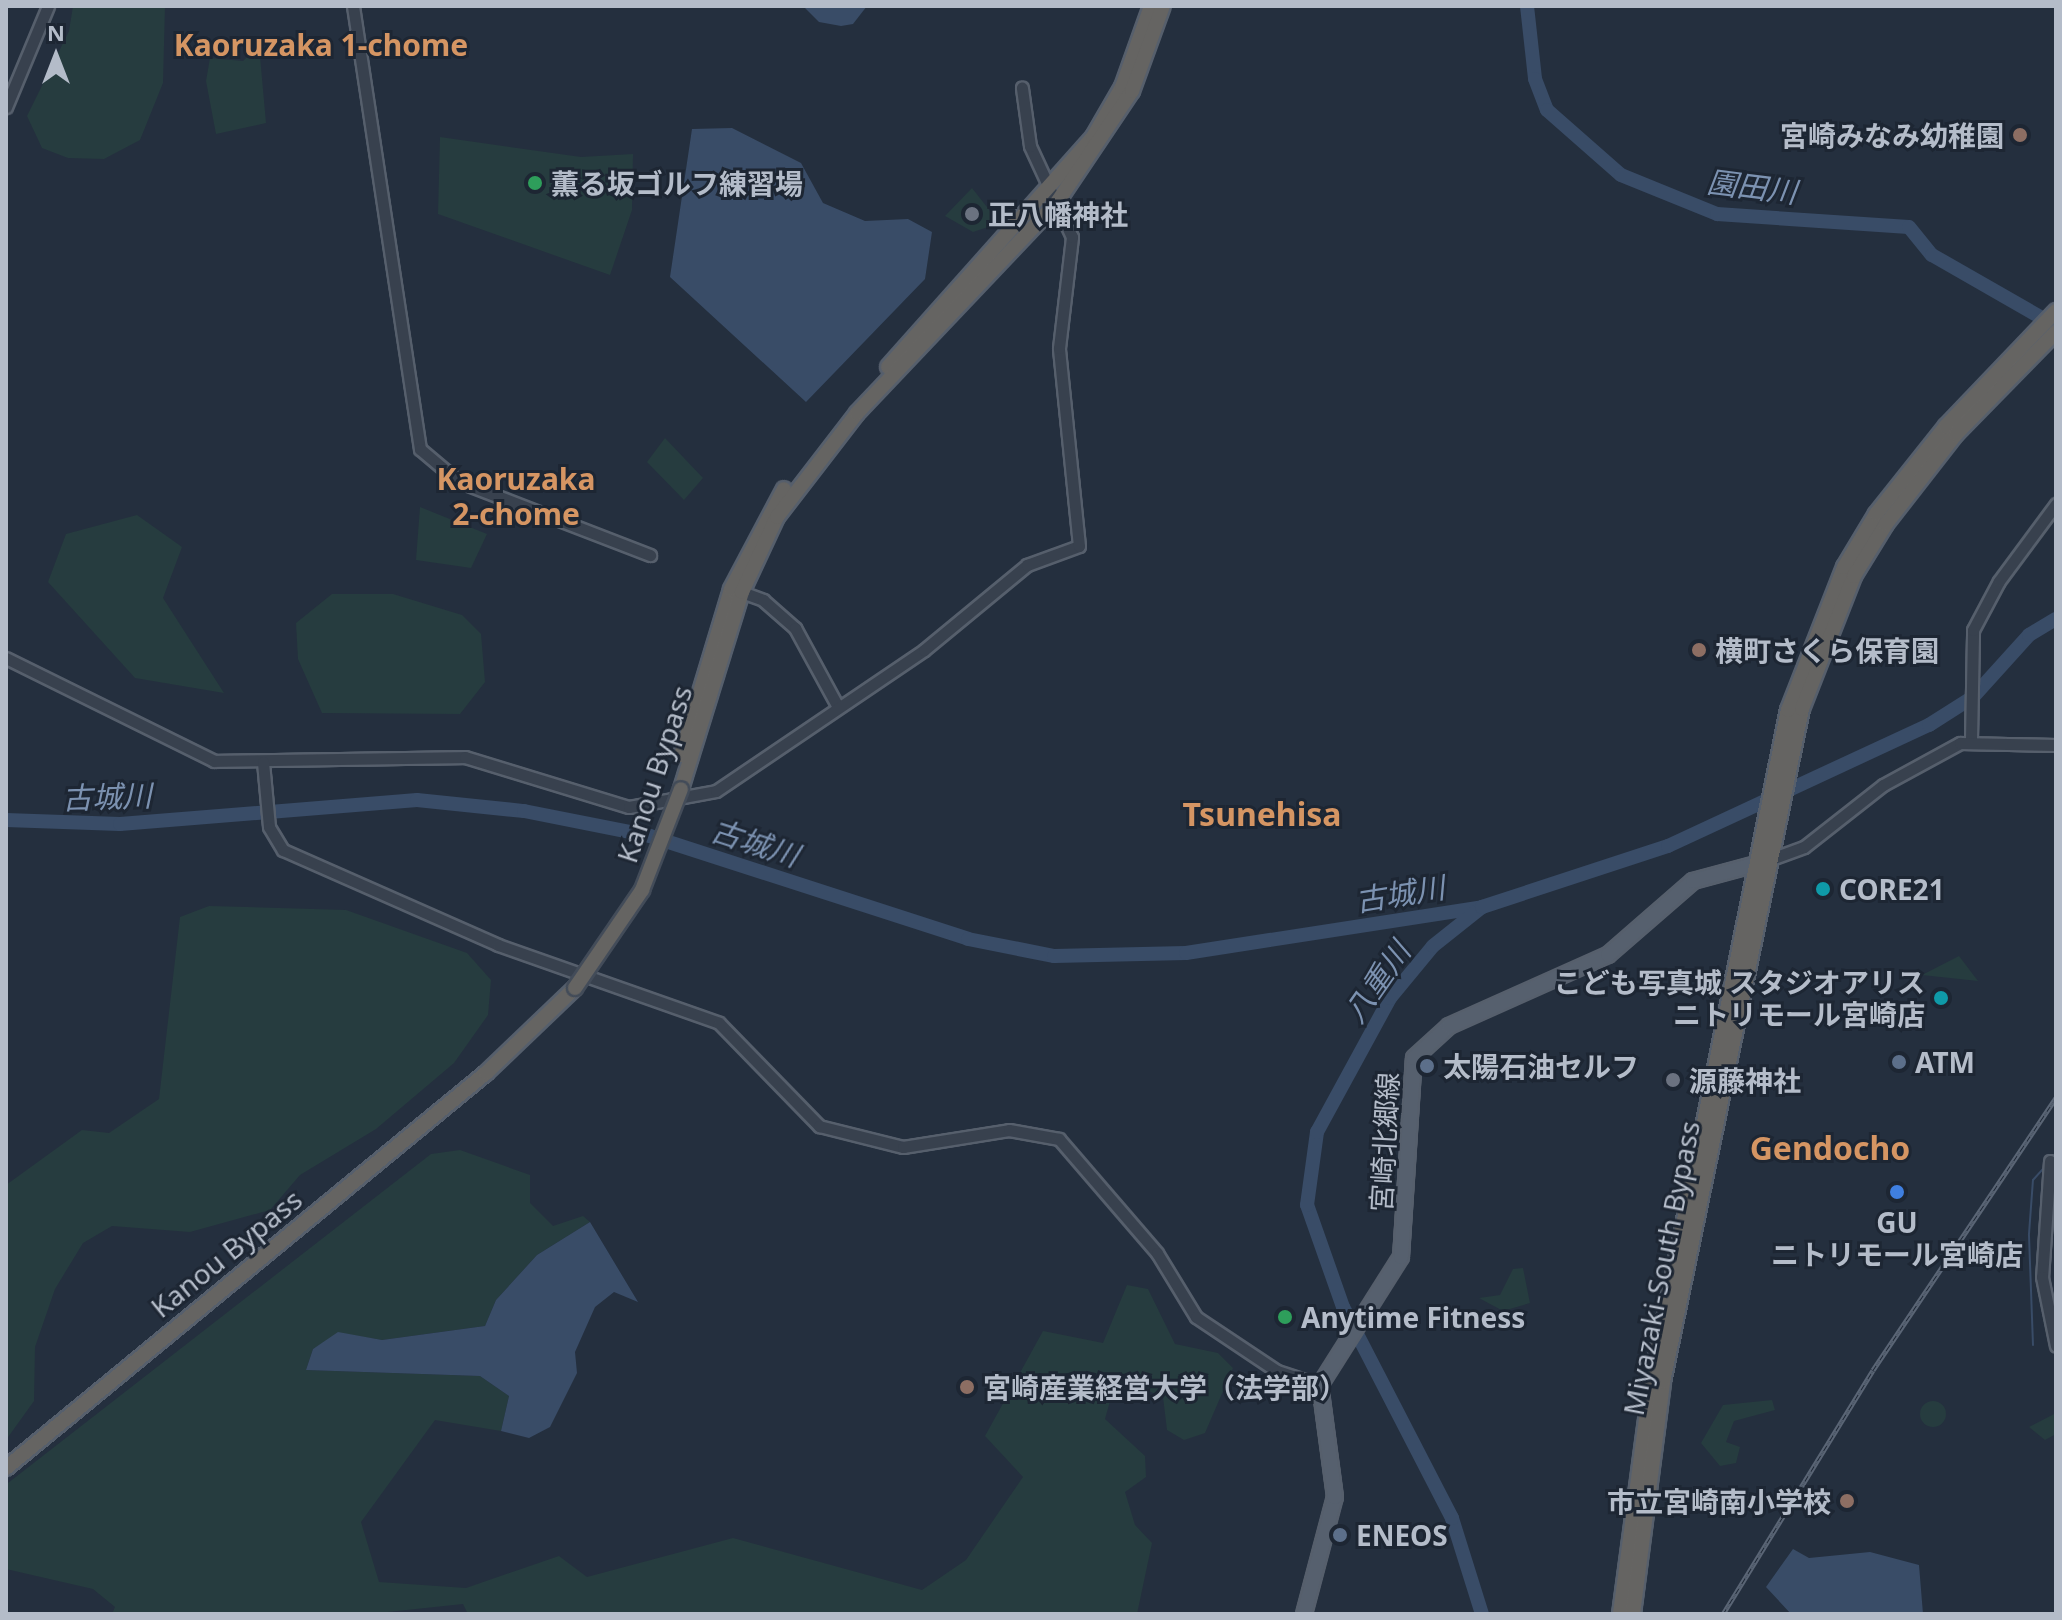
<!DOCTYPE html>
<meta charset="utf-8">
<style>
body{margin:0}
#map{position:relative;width:2062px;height:1620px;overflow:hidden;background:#242f3e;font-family:"Noto Sans","Noto Sans JP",sans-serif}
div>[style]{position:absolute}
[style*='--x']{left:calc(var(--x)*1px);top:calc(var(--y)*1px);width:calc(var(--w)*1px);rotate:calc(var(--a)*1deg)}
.green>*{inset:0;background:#263c3f}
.round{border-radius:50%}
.water>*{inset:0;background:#394c67}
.stream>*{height:2px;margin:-1px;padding:0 1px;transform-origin:1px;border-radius:1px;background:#394c67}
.river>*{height:14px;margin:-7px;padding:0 7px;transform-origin:7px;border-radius:7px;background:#394c67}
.roads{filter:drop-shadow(2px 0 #565f6c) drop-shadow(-2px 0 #565f6c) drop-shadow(0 2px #565f6c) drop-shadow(0 -2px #565f6c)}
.tertiary>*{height:11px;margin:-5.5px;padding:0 5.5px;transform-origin:5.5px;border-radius:5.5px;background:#38414e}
.primary>*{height:14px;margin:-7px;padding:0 7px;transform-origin:7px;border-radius:7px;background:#56606e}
.trunk>*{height:14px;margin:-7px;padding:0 7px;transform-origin:7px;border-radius:7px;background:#656462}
.rail>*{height:5px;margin-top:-2.5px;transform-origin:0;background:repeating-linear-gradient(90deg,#1d2633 0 6px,#5a6575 0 12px);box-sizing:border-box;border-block:2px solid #5a6575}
.bridges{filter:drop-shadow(2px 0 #434c59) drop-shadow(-2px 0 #434c59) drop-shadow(0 2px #434c59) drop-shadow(0 -2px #434c59)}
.trunk-bridge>*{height:14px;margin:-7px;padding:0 7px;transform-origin:7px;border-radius:7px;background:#656462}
.dots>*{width:22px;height:22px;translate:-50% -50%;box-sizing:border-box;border:4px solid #1d2633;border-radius:50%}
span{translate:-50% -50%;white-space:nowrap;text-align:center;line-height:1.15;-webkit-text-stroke:6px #1d2633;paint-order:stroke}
.poi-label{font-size:28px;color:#b4bcc9;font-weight:700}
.right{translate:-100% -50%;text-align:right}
.left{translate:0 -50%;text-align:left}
.street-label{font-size:28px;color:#b4bcc9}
.neighbourhood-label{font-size:30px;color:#d59563;font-weight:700}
.water-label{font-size:30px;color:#7c92b1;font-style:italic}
.quarter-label{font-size:32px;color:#d59563;font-weight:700}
.frame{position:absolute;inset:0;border:8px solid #b4bcc9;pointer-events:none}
.north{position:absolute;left:16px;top:16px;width:80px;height:80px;-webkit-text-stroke:6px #1d2633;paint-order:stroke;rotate:0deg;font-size:22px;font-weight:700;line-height:32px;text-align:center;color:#b4bcc9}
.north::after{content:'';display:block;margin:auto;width:28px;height:36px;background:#b4bcc9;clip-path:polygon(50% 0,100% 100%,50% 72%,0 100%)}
</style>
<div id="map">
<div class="green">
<i style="clip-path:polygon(73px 6px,165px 6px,163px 83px,140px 140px,104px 159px,68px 158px,42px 148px,27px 116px,69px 31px)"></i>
<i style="clip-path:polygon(259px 45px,266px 123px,216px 134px,206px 81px,210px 58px,243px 61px)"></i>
<i style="clip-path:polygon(440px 137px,581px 157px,633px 154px,632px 210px,610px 275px,438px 214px)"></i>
<i style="clip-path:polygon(972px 188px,998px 221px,997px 224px,973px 232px,945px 216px)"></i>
<i style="clip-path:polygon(665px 438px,703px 478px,684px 500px,647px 462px)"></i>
<i style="clip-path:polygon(420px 507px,487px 534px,471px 568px,416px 560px)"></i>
<i style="clip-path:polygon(137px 515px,182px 547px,163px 598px,224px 693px,135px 678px,48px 582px,66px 534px)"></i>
<i style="clip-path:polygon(332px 594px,393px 594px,462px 615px,481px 634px,485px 682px,460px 714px,322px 713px,298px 659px,296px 623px)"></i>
<i style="clip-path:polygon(209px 906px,346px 910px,467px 953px,491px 980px,488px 1015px,454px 1063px,376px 1129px,300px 1175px,270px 1210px,190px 1232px,112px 1226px,83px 1243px,55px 1289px,35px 1347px,34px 1401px,6px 1440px,6px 1185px,82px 1130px,109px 1133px,159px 1099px,180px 917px)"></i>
<i style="clip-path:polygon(1959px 956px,1978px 981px,1922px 975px)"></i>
<i style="clip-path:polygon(460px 1150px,530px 1175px,530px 1203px,553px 1226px,583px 1216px,590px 1222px,537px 1255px,496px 1300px,485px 1326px,382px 1340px,339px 1333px,313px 1349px,306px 1370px,480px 1376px,509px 1396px,501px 1431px,435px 1420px,361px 1522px,379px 1582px,466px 1588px,559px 1556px,587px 1577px,733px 1538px,922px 1590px,966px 1560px,1023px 1477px,985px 1436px,1043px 1331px,1103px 1343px,1127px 1285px,1148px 1289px,1175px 1344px,1218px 1353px,1233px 1368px,1205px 1433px,1184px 1440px,1167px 1430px,1163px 1397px,1134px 1385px,1112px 1394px,1105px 1419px,1145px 1456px,1146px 1477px,1125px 1492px,1135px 1525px,1152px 1543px,1137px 1614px,468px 1614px,463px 1604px,369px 1614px,112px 1614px,115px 1607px,93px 1589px,6px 1569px,8px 1483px,431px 1154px)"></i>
<i style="clip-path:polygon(1523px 1268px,1530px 1303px,1503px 1311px,1479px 1298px,1500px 1295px,1513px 1269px)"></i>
<i style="clip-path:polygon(1772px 1400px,1775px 1410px,1734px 1421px,1726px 1442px,1740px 1447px,1736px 1463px,1720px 1466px,1701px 1443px,1723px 1405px)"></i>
<i class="round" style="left:1920px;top:1401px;width:26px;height:26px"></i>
<i style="clip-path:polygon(2056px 1413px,2056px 1434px,2045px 1440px,2029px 1427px)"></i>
</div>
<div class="water">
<i style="clip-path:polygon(803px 6px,867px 6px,853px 24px,841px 26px,819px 22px)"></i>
<i style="clip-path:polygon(732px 128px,801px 163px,823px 203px,865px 221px,908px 219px,932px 232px,925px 279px,806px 402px,670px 277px,692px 129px)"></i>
<i style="clip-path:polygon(590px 1222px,638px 1302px,614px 1292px,595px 1307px,575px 1352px,577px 1373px,550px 1427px,529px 1438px,501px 1431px,509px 1396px,480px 1376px,306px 1370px,313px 1349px,338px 1332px,382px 1340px,485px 1326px,496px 1300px,537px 1255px)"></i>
<i style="clip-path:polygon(1793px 1549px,1809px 1558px,1870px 1552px,1919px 1565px,1923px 1614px,1791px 1614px,1766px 1587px)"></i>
</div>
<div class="stream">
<i style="--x:2033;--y:1345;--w:111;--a:-92.1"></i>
<i style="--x:2029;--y:1234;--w:54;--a:-85.8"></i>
<i style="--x:2033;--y:1180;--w:15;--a:-48"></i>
</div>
<div class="river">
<i style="--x:1527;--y:6;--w:73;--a:83.7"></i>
<i style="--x:1535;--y:79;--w:33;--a:69"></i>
<i style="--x:1547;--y:110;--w:98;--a:41.3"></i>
<i style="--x:1621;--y:175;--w:104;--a:22.1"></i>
<i style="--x:1717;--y:214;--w:192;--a:3.9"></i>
<i style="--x:1909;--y:227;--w:36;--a:51"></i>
<i style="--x:1932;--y:255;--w:143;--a:29.8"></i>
<i style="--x:6;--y:820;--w:114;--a:2"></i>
<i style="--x:120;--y:824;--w:298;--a:-4.6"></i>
<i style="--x:417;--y:800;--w:108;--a:5.9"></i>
<i style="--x:524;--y:811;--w:128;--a:11.2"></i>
<i style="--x:650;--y:836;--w:334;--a:17.9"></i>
<i style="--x:968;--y:939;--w:88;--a:11.2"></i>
<i style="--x:1054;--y:956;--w:132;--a:-1.3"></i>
<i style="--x:1186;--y:953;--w:300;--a:-8.8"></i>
<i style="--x:1482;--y:1614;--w:101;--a:-107.4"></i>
<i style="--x:1452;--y:1518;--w:237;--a:-117.3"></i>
<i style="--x:1343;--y:1307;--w:108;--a:-109.4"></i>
<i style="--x:1307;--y:1205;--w:74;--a:-82.2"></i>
<i style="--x:1317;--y:1132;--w:153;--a:-61.4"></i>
<i style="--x:1390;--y:998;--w:67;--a:-50.4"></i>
<i style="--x:1433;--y:946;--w:63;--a:-38.5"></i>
<i style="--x:1482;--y:907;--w:196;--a:-18.2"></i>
<i style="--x:1668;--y:846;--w:288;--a:-24.9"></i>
<i style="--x:1929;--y:725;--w:52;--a:-32.5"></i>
<i style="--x:1973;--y:697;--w:84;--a:-47.9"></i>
<i style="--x:2029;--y:635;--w:31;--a:-31"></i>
</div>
<div class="roads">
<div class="tertiary">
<i style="--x:353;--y:6;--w:448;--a:81.4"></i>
<i style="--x:420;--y:449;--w:50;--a:40.1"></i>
<i style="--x:458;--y:481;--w:206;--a:21.1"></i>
<i style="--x:6;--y:107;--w:109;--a:-67.4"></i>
<i style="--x:736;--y:590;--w:29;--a:20"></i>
<i style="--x:763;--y:600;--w:43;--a:41.2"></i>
<i style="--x:795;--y:628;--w:90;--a:61.4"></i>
<i style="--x:6;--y:658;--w:232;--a:26.3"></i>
<i style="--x:214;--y:761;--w:251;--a:-0.9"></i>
<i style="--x:465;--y:757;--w:171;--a:17"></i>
<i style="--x:629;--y:807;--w:88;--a:-10.4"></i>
<i style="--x:716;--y:791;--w:251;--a:-34.1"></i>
<i style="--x:924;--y:650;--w:134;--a:-39.5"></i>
<i style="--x:1027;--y:565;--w:55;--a:-20.1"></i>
<i style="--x:1079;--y:546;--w:199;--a:-95.8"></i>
<i style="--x:1059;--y:348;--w:112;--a:-83.3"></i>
<i style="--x:1072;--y:237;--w:100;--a:-114.8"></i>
<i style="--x:1030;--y:146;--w:59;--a:-97.9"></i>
<i style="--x:1971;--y:739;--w:109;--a:-88.9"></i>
<i style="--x:1973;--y:630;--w:55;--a:-62"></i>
<i style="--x:1999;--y:581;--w:96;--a:-53.5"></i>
<i style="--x:263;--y:762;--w:65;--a:84.7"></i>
<i style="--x:269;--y:827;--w:27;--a:59"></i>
<i style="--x:283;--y:850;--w:235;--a:23.8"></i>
<i style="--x:498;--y:945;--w:234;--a:19.4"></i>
<i style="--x:719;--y:1023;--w:144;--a:45.8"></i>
<i style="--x:819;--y:1126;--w:87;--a:14"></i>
<i style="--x:903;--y:1147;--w:107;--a:-9.1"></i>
<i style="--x:1009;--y:1130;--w:51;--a:10.2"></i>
<i style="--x:1059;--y:1139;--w:150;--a:49.3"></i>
<i style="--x:1157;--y:1253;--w:75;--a:58.6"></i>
<i style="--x:1196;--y:1317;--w:97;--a:33.7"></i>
<i style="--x:1277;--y:1371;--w:45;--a:18"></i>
<i style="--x:1771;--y:859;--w:35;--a:-20"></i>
<i style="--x:1804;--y:847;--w:100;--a:-38.1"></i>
<i style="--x:1883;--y:785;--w:88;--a:-28.6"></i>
<i style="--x:1960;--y:743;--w:96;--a:1.2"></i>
<i style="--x:2050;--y:1161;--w:116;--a:93.9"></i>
<i style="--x:2042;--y:1277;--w:70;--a:78.5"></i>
</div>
<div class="primary">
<i style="--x:1304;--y:1614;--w:121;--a:-75.2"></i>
<i style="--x:1335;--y:1497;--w:113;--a:-97.6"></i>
<i style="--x:1320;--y:1385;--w:151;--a:-57.7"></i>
<i style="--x:1401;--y:1257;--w:199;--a:-86.3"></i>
<i style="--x:1414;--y:1058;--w:47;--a:-42.4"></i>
<i style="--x:1449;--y:1026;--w:174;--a:-24.1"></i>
<i style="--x:1608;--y:955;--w:113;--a:-41"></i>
<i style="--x:1693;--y:881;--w:77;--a:-15.1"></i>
</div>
<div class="trunk">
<i style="--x:888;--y:367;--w:308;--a:-48.3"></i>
<i style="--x:1093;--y:137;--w:58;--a:-59.9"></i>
<i style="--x:1122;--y:87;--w:86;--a:-70.3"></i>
<i style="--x:681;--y:755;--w:173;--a:-73.2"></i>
<i style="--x:731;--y:589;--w:113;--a:-62.1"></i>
<i style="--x:681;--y:789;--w:206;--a:-72.8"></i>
<i style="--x:742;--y:592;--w:83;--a:-65"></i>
<i style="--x:777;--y:517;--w:131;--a:-52.4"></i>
<i style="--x:857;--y:413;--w:292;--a:-46.5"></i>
<i style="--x:1058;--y:201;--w:133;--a:-56.1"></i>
<i style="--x:1132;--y:91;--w:90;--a:-70"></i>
<i style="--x:6;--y:1468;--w:622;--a:-39.45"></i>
<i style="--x:486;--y:1073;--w:123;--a:-43.7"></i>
<i style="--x:1620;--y:1614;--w:234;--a:-82.4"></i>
<i style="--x:1651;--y:1382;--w:686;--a:-78.48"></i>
<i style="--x:1788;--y:710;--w:154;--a:-68.6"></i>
<i style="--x:1844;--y:567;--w:62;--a:-58.9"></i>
<i style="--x:1876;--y:514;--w:112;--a:-51.5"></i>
<i style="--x:1946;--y:426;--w:159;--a:-46.3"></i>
<i style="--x:1633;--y:1614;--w:234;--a:-82.6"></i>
<i style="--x:1663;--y:1382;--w:687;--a:-78.33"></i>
<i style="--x:1802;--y:709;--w:143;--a:-68.6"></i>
<i style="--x:1854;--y:576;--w:61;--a:-58.4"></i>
<i style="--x:1886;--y:524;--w:114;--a:-52.1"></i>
<i style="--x:1956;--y:434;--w:143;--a:-45.6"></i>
</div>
</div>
<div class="rail">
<i style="--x:1723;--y:1614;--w:286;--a:-58.4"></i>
<i style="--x:1873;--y:1370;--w:328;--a:-56.1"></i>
</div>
<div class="bridges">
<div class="trunk-bridge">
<i style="--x:575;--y:988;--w:119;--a:-55.6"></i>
<i style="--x:642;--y:890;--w:108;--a:-68.9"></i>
</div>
</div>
<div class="dots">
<i style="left:2020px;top:135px;background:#8d6e63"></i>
<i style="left:535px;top:183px;background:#2e9e5b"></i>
<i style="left:972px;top:214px;background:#6b7280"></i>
<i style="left:1699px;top:650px;background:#8d6e63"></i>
<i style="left:1823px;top:889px;background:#0f9aa8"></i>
<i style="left:1941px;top:998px;background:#0f9aa8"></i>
<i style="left:1899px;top:1062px;background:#5c6f8a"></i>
<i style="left:1427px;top:1066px;background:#5c6f8a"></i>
<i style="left:1673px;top:1080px;background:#6b7280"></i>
<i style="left:1897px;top:1192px;background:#3f7fe0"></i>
<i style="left:1285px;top:1317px;background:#2e9e5b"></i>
<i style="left:967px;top:1387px;background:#8d6e63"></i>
<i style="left:1847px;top:1501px;background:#8d6e63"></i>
<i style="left:1340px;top:1535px;background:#5c6f8a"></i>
</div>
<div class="poi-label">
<span class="right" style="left:2004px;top:135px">宮崎みなみ幼稚園</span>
<span class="left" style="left:551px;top:183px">薫る坂ゴルフ練習場</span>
<span class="left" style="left:988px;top:214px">正八幡神社</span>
<span class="left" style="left:1715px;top:650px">横町さくら保育園</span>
<span class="left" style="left:1839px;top:889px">CORE21</span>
<span class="right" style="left:1925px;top:998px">こども写真城 スタジオアリス<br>ニトリモール宮崎店</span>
<span class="left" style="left:1915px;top:1062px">ATM</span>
<span class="left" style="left:1443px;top:1066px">太陽石油セルフ</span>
<span class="left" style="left:1689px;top:1080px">源藤神社</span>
<span style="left:1897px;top:1238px">GU<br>ニトリモール宮崎店</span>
<span class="left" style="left:1301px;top:1317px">Anytime Fitness</span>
<span class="left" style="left:983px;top:1387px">宮崎産業経営大学（法学部）</span>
<span class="right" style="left:1831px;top:1501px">市立宮崎南小学校</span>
<span class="left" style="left:1356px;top:1535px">ENEOS</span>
</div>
<div class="street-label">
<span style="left:654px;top:774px;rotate:-72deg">Kanou Bypass</span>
<span style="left:1384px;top:1142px;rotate:-87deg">宮崎北郷線</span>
<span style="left:226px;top:1253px;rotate:-39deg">Kanou Bypass</span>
<span style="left:1661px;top:1268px;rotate:-79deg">Miyazaki-South Bypass</span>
</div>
<div class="neighbourhood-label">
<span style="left:321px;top:45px">Kaoruzaka 1-chome</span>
<span style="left:516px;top:496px">Kaoruzaka<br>2-chome</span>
</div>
<div class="water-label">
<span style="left:1752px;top:187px;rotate:7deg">園田川</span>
<span style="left:107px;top:797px;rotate:-2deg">古城川</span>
<span style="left:755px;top:843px;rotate:18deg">古城川</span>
<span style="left:1400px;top:894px;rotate:-9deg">古城川</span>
<span style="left:1377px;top:982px;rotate:-55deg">八重川</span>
</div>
<div class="quarter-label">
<span style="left:1262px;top:814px">Tsunehisa</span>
<span style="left:1830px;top:1148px">Gendocho</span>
</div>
<div class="frame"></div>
<div class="north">N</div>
</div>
